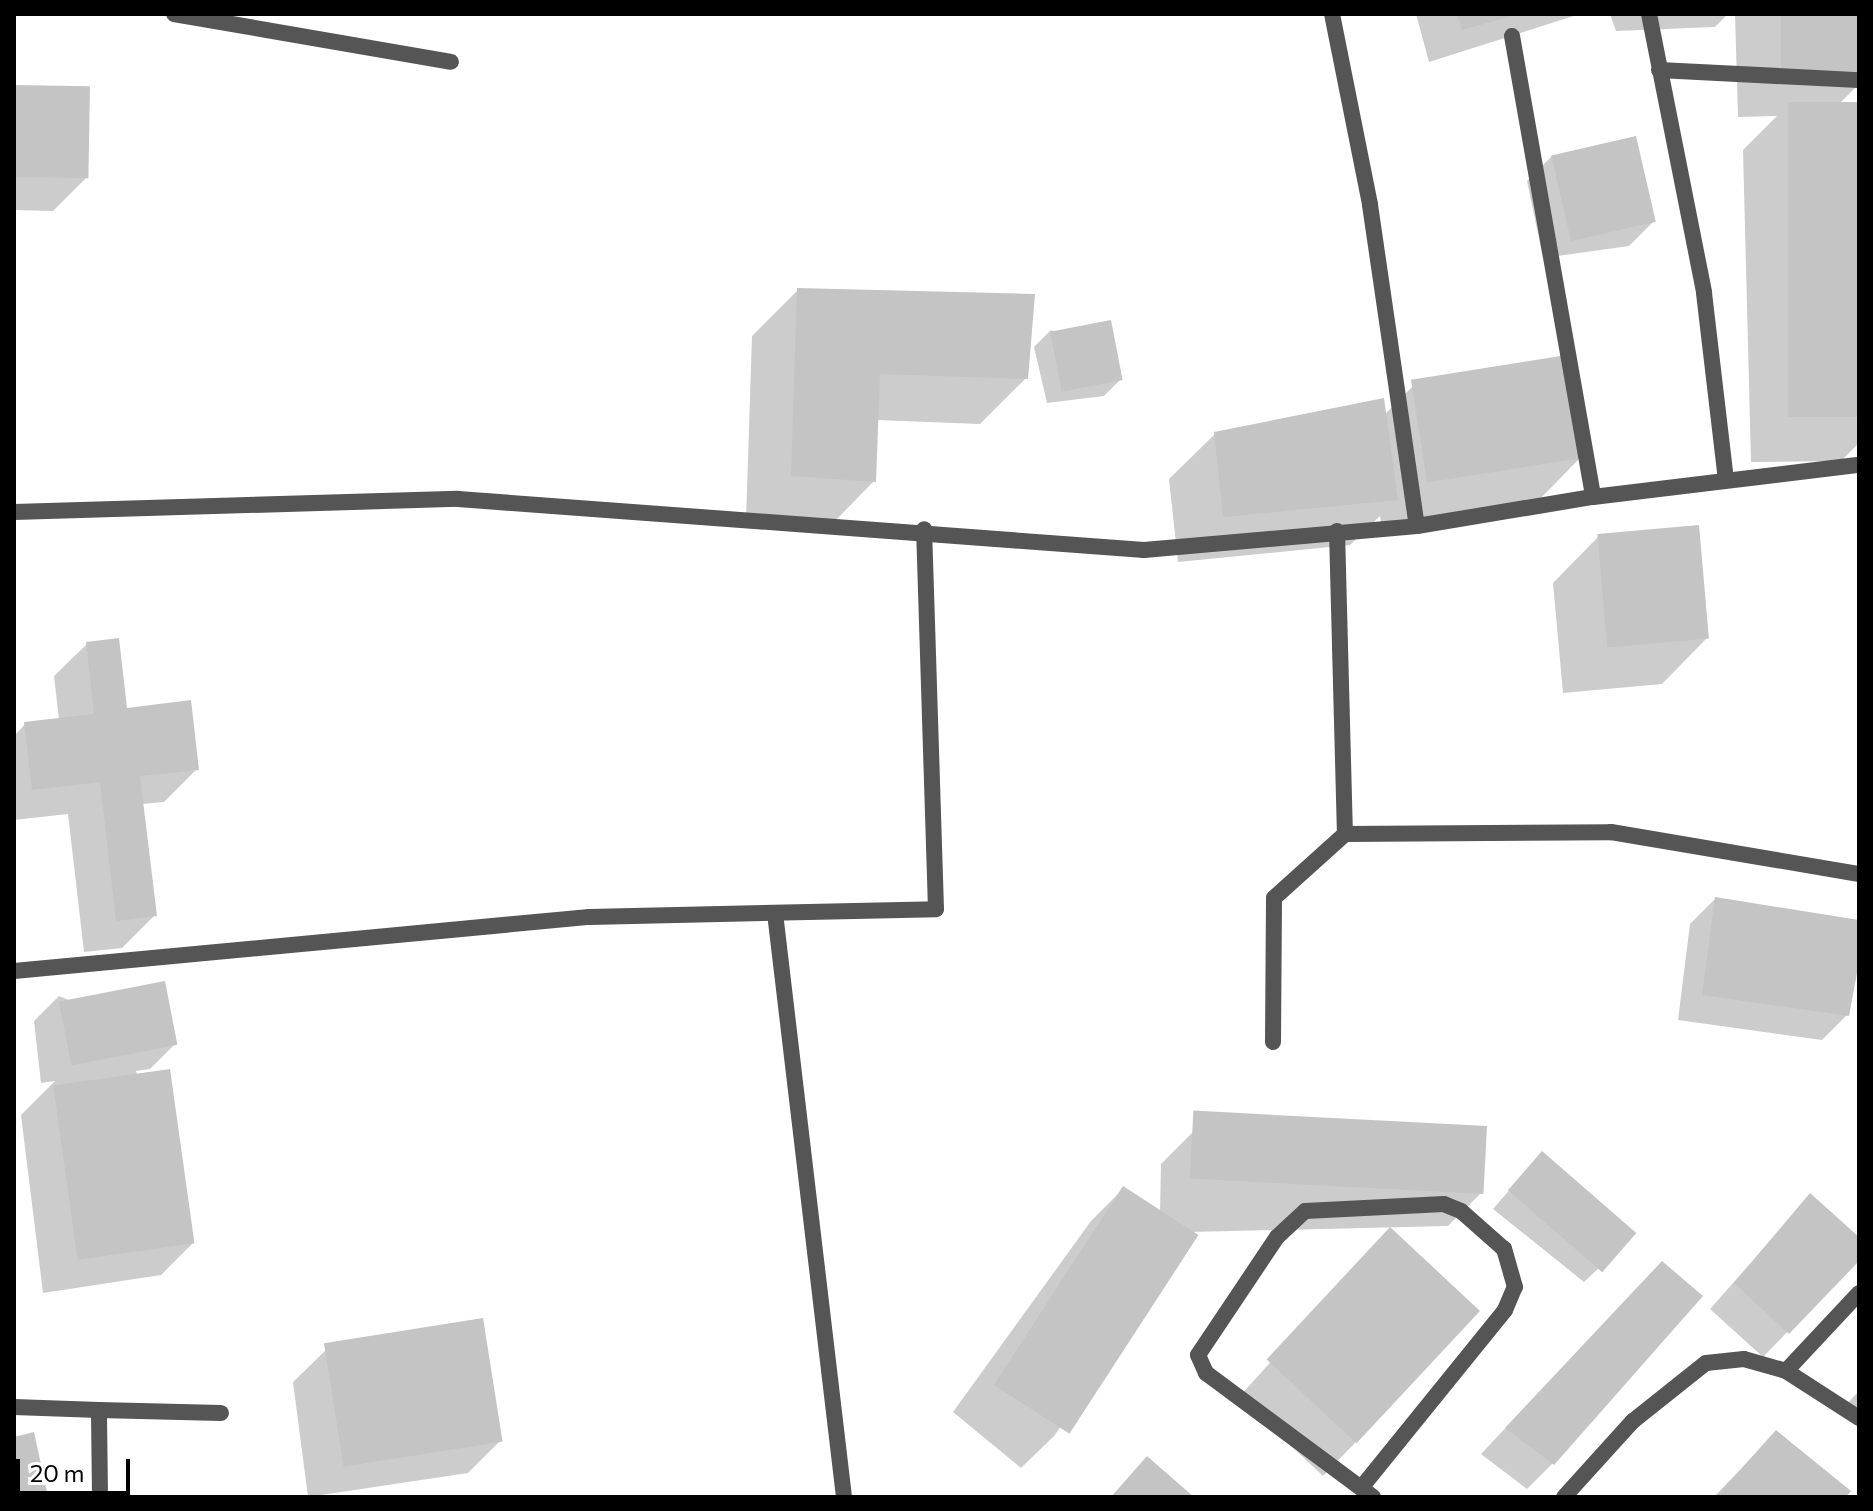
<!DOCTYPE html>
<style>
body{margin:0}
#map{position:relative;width:1873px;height:1511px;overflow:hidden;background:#fff;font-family:Commissioner,sans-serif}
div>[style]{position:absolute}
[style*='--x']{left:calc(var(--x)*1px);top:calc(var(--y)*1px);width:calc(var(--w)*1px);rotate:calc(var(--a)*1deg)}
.shadow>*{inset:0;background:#0003}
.building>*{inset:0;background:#c4c4c4;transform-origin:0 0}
.service>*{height:16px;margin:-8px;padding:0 8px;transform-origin:8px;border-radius:8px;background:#555}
.minor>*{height:16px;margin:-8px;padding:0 8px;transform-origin:8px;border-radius:8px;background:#555}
span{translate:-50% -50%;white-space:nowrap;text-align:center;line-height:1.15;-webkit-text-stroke:7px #fff;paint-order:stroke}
.frame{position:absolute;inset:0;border:16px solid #000;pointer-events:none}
.scale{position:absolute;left:16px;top:1459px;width:114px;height:36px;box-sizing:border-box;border:4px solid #000;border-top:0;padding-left:10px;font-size:24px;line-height:28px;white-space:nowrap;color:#000;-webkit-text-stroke:6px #fff;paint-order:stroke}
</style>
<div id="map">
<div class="shadow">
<i style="clip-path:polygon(1416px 14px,1580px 14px,1429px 62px)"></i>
<i style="clip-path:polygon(1610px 14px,1728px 14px,1715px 27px,1616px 31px)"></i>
<i style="clip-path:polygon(1735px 14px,1859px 14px,1859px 84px,1839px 104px,1859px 104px,1859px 443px,1841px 461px,1751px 462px,1743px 150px,1777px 116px,1738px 117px)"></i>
<i style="clip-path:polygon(14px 87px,86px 178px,53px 211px,14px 210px)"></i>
<i style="clip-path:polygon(1552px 156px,1654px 221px,1629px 246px,1543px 258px,1527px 181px)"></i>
<i style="clip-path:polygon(798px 290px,1026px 378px,980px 424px,876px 420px,874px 481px,829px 527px,746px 521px,752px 336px)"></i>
<i style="clip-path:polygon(1051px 330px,1121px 379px,1104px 396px,1047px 403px,1034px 347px)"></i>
<i style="clip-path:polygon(1413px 386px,1581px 457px,1536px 503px,1382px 528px,1380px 516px,1350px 545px,1178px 562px,1169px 479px,1215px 434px,1384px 415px)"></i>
<i style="clip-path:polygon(1598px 537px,1707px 638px,1662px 684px,1563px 693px,1553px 583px)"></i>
<i style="clip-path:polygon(87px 644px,125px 710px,197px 769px,164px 802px,142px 804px,155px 915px,122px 948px,84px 952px,68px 814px,14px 820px,14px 736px,25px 724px,59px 720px,54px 676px)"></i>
<i style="clip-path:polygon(1715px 899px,1859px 922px,1847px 1015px,1822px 1040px,1678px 1020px,1690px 924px)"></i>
<i style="clip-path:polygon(59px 996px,175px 1044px,150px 1069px,136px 1071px,194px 1242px,161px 1275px,43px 1293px,21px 1115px,55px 1081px,41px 1083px,34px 1021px)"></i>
<i style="clip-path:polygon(1194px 1131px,1481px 1193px,1448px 1226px,1190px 1232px,1195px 1235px,1054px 1436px,1021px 1468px,953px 1412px,1091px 1221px,1123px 1189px,1160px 1213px,1161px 1164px)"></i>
<i style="clip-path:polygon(1526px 1171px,1617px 1251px,1584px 1282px,1493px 1209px)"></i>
<i style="clip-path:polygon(1810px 1196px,1859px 1239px,1859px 1258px,1763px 1357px,1710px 1309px)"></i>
<i style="clip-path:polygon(1390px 1230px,1355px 1443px,1323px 1476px,1239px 1397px)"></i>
<i style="clip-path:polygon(1637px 1288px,1552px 1464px,1527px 1489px,1481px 1454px)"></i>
<i style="clip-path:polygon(326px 1350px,501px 1440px,468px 1473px,308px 1497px,293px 1382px)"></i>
<i style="clip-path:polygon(1859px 1391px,1859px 1419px,1845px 1406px)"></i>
<i style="clip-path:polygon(1776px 1432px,1843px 1497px,1714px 1497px)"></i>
</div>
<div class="building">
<i style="clip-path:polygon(1457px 14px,1516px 14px,1516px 15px,1462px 30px)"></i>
<i style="left:1781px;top:14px;width:78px;height:58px"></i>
<i style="left:14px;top:85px;width:76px;height:92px;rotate:1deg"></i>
<i style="left:1788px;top:102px;width:71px;height:315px"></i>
<i style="left:1636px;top:136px;width:88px;height:87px;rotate:77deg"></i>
<i style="clip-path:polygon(797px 288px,1035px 294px,1028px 379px,880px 374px,876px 482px,791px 476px)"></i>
<i style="left:1111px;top:320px;width:61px;height:62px;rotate:79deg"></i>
<i style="left:1567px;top:355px;width:104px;height:158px;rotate:81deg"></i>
<i style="clip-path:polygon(1384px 398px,1398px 500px,1223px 517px,1214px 432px)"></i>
<i style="left:1699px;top:525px;width:114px;height:102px;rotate:85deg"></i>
<i style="clip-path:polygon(119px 638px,127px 708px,191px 700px,199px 770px,140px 776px,157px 916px,116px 921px,100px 782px,32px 790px,24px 722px,94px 714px,86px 642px)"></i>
<i style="clip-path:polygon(1715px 897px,1859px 920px,1859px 962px,1849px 1016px,1702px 995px)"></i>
<i style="left:165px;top:981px;width:65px;height:108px;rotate:79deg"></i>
<i style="left:170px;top:1069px;width:176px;height:118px;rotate:82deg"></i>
<i style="left:1487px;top:1126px;width:68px;height:294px;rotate:93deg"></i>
<i style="left:1542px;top:1151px;width:125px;height:52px;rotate:41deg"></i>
<i style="left:1123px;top:1186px;width:90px;height:237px;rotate:33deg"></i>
<i style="clip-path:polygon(1810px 1193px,1859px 1237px,1859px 1261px,1789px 1334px,1734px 1283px)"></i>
<i style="left:1390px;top:1227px;width:123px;height:181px;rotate:43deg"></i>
<i style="clip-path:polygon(1662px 1261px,1703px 1296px,1554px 1465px,1505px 1428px)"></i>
<i style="left:483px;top:1318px;width:125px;height:161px;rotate:81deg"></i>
<i style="clip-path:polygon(1776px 1430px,1851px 1491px,1846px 1497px,1716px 1497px)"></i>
<i style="clip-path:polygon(34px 1432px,48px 1497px,14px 1497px,14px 1437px)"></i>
<i style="clip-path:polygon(1147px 1456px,1194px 1497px,1111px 1497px)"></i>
</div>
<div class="service">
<i style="--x:1332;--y:14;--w:195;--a:78.7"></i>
<i style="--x:1370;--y:205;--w:324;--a:81.7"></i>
<i style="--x:1786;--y:1371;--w:107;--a:-46.9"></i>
<i style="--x:14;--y:1407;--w:85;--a:2"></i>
<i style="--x:1361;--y:1488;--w:229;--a:-51"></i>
<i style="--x:1505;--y:1310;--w:25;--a:-67"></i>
<i style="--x:1515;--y:1287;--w:40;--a:-106"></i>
<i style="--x:1504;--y:1249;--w:57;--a:-138.5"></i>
<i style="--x:1461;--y:1211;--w:18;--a:-158"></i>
<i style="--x:1444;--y:1204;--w:139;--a:177.1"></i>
<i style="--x:1305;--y:1211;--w:38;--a:137"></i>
<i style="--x:1277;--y:1237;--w:142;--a:123.8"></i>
<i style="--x:1198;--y:1355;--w:20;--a:66"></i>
<i style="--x:1206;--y:1373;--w:208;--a:36.6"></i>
<i style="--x:100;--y:1497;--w:87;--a:-90.7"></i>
<i style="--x:99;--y:1410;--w:122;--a:1.4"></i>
<i style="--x:1564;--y:1497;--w:103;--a:-47.8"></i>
<i style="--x:1633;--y:1421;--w:93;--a:-38.5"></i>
<i style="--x:1706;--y:1363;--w:38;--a:-6"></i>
<i style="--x:1744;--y:1359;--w:44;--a:15.9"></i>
<i style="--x:1786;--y:1371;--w:87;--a:32.8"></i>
</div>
<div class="minor">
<i style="--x:174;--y:14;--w:281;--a:9.8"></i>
<i style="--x:1649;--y:14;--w:284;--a:78.8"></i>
<i style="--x:1704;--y:293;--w:188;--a:83.3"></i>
<i style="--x:1512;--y:36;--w:468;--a:80"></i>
<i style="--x:1659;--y:70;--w:200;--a:2.9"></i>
<i style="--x:14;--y:512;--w:444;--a:-1.7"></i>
<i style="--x:458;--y:499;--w:688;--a:4.25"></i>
<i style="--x:1144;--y:550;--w:274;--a:-5"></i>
<i style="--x:1417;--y:526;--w:178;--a:-9.4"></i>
<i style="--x:1593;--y:497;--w:268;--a:-6.9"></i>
<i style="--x:1337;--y:531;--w:303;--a:88.5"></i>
<i style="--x:775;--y:913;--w:588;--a:83.26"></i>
<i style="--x:14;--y:971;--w:578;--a:-5.37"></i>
<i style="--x:589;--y:917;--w:347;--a:-1.3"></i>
<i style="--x:936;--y:909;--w:380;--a:-91.8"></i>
<i style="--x:1273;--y:1042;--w:144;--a:-89.6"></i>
<i style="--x:1274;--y:898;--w:96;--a:-42"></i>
<i style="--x:1345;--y:834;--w:266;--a:-0.4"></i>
<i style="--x:1611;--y:832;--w:252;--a:9.6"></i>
</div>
<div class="frame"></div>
<div class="scale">20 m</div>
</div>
